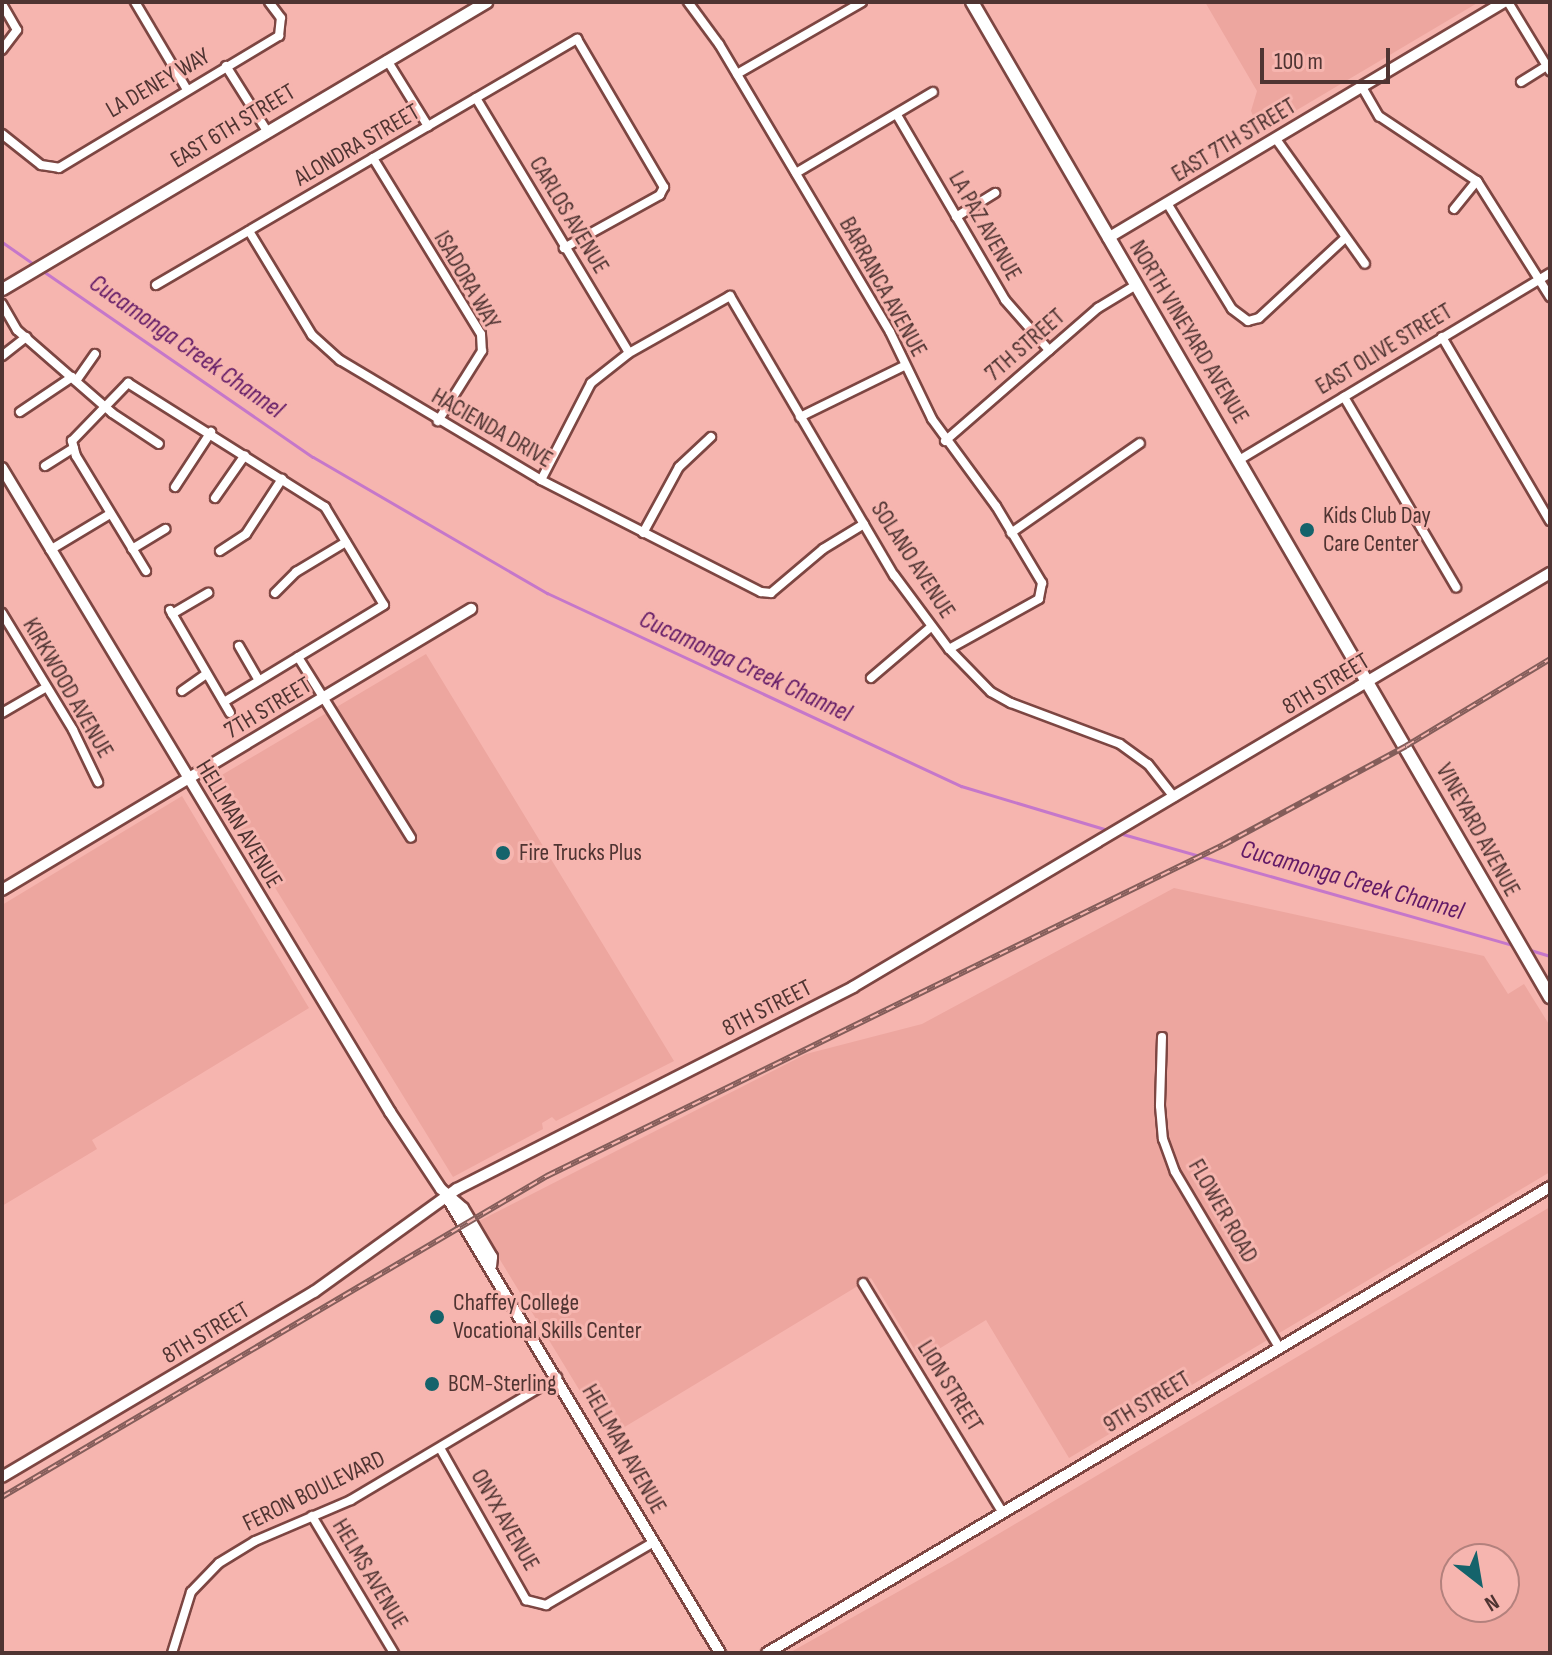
<!DOCTYPE html>
<style>
body{margin:0}
#map{position:relative;width:1552px;height:1655px;overflow:hidden;background:#f6b5af;font-family:"Sofia Sans Condensed",sans-serif}
div>[style]{position:absolute}
[style*='--x']{left:calc(var(--x)*1px);top:calc(var(--y)*1px);width:calc(var(--w)*1px);rotate:calc(var(--a)*1deg)}
.built>*{inset:0;background:#eda69f}
.stream>*{height:3px;margin:-1.5px;padding:0 1.5px;transform-origin:1.5px;border-radius:1.5px;background:#c577ca}
.roads{filter:drop-shadow(2px 0 #7d4642) drop-shadow(-2px 0 #7d4642) drop-shadow(0 2px #7d4642) drop-shadow(0 -2px #7d4642)}
.minor>*{height:8px;margin:-4px;padding:0 4px;transform-origin:4px;border-radius:4px;background:#fff}
.tertiary>*{height:10px;margin:-5px;padding:0 5px;transform-origin:5px;border-radius:5px;background:#fff}
.secondary>*{height:11px;margin:-5.5px;padding:0 5.5px;transform-origin:5.5px;border-radius:5.5px;background:#fff}
.primary>*{height:12px;margin:-6px;padding:0 6px;transform-origin:6px;border-radius:6px;background:#fff}
.rail>*{height:6px;margin-top:-3px;transform-origin:0;background:repeating-linear-gradient(90deg,#f6b5af 0 9px,#845d5a 0 18px);box-sizing:border-box;border-block:2px solid #845d5a}
.dots>*{width:22px;height:22px;translate:-50% -50%;box-sizing:border-box;border:4px solid #f6b5af;border-radius:50%}
span{translate:-50% -50%;white-space:nowrap;text-align:center;line-height:1.15;-webkit-text-stroke:6px #f6b5af;paint-order:stroke}
.street-label{font-size:24px;color:#4f3432}
.poi-label{font-size:24px;color:#4f3432}
.left{translate:0 -50%;text-align:left}
.water-label{font-size:26px;color:#621a67;font-style:italic}
.frame{position:absolute;inset:0;border:4px solid #4f3432;pointer-events:none}
.north{position:absolute;left:1440px;top:1543px;width:80px;height:80px;box-sizing:border-box;background:#f6b5af;border:2px solid #b3817d;border-radius:50%;rotate:149deg;font-size:22px;font-weight:700;line-height:32px;text-align:center;color:#4f3432}
.north::after{content:'';display:block;margin:auto;width:28px;height:36px;background:#15636b;clip-path:polygon(50% 0,100% 100%,50% 72%,0 100%)}
.scale{position:absolute;left:1260px;top:48px;width:130px;height:36px;box-sizing:border-box;border:4px solid #4f3432;border-top:0;padding-left:10px;font-size:24px;line-height:28px;white-space:nowrap;color:#4f3432;-webkit-text-stroke:6px #f6b5af;paint-order:stroke}
</style>
<div id="map">
<div class="built">
<i style="clip-path:polygon(1205px 2px,1479px 2px,1260px 132px,1251px 111px,1257px 91px)"></i>
<i style="clip-path:polygon(426px 654px,674px 1061px,556px 1121px,552px 1117px,542px 1123px,543px 1129px,453px 1177px,210px 782px)"></i>
<i style="clip-path:polygon(182px 796px,309px 1008px,92px 1140px,97px 1149px,2px 1206px,2px 905px)"></i>
<i style="clip-path:polygon(1174px 888px,1484px 956px,1508px 994px,1524px 984px,1550px 1026px,1550px 1172px,1069px 1458px,986px 1320px,921px 1360px,871px 1278px,608px 1437px,477px 1222px,806px 1054px,922px 1024px)"></i>
<i style="clip-path:polygon(evenodd,1550px 1207px,1550px 1653px,789px 1653px,951px 1562px,1550px 1207px,1504px 1559px,1504px 1607px,1456px 1607px,1456px 1559px,1504px 1559px)"></i>
</div>
<div class="stream">
<i style="--x:2;--y:242;--w:39;--a:35"></i>
<i style="--x:40;--y:269;--w:331;--a:34.6"></i>
<i style="--x:313;--y:457;--w:271;--a:30.2"></i>
<i style="--x:547;--y:593;--w:457;--a:25"></i>
<i style="--x:961;--y:786;--w:153;--a:16.7"></i>
<i style="--x:1119;--y:833;--w:413;--a:15.9"></i>
<i style="--x:1527;--y:949;--w:24;--a:17"></i>
</div>
<div class="roads">
<div class="minor">
<i style="--x:135;--y:2;--w:100;--a:59.3"></i>
<i style="--x:688;--y:2;--w:52;--a:53.6"></i>
<i style="--x:719;--y:44;--w:335;--a:59.3"></i>
<i style="--x:890;--y:332;--w:97;--a:64.2"></i>
<i style="--x:932;--y:419;--w:108;--a:53.7"></i>
<i style="--x:996;--y:506;--w:90;--a:59.1"></i>
<i style="--x:1042;--y:583;--w:16;--a:101"></i>
<i style="--x:1039;--y:599;--w:103;--a:150.9"></i>
<i style="--x:1508;--y:2;--w:81;--a:58.7"></i>
<i style="--x:2;--y:4;--w:30;--a:60"></i>
<i style="--x:17;--y:30;--w:25;--a:127"></i>
<i style="--x:387;--y:60;--w:78;--a:58.2"></i>
<i style="--x:226;--y:66;--w:77;--a:57.8"></i>
<i style="--x:737;--y:74;--w:144;--a:-29.9"></i>
<i style="--x:1521;--y:82;--w:31;--a:-32"></i>
<i style="--x:1362;--y:87;--w:34;--a:60"></i>
<i style="--x:1379;--y:116;--w:118;--a:33.6"></i>
<i style="--x:1477;--y:181;--w:137;--a:57.8"></i>
<i style="--x:476;--y:98;--w:297;--a:59"></i>
<i style="--x:897;--y:115;--w:214;--a:59.7"></i>
<i style="--x:1005;--y:300;--w:67;--a:48.7"></i>
<i style="--x:2;--y:134;--w:50;--a:38.5"></i>
<i style="--x:41;--y:165;--w:18;--a:9"></i>
<i style="--x:59;--y:168;--w:257;--a:-31"></i>
<i style="--x:279;--y:36;--w:18;--a:-84"></i>
<i style="--x:281;--y:18;--w:20;--a:-127"></i>
<i style="--x:1276;--y:139;--w:153;--a:54.5"></i>
<i style="--x:373;--y:158;--w:206;--a:58.5"></i>
<i style="--x:481;--y:334;--w:17;--a:87"></i>
<i style="--x:482;--y:351;--w:83;--a:122.2"></i>
<i style="--x:796;--y:173;--w:159;--a:-30.6"></i>
<i style="--x:1167;--y:203;--w:124;--a:58.5"></i>
<i style="--x:1232;--y:309;--w:20;--a:37"></i>
<i style="--x:1248;--y:321;--w:11;--a:-15"></i>
<i style="--x:1259;--y:318;--w:117;--a:-42.9"></i>
<i style="--x:1454;--y:209;--w:36;--a:-51"></i>
<i style="--x:956;--y:217;--w:46;--a:-31.6"></i>
<i style="--x:249;--y:231;--w:122;--a:58.8"></i>
<i style="--x:312;--y:335;--w:38;--a:42"></i>
<i style="--x:340;--y:360;--w:234;--a:30.8"></i>
<i style="--x:541;--y:480;--w:247;--a:27"></i>
<i style="--x:761;--y:592;--w:10;--a:6"></i>
<i style="--x:771;--y:593;--w:68;--a:-40.2"></i>
<i style="--x:823;--y:549;--w:48;--a:-31.4"></i>
<i style="--x:156;--y:285;--w:488;--a:-30.3"></i>
<i style="--x:577;--y:39;--w:172;--a:59.6"></i>
<i style="--x:664;--y:187;--w:9;--a:117"></i>
<i style="--x:660;--y:195;--w:110;--a:151.1"></i>
<i style="--x:2;--y:304;--w:30;--a:60"></i>
<i style="--x:17;--y:330;--w:126;--a:41.1"></i>
<i style="--x:112;--y:413;--w:56;--a:33.4"></i>
<i style="--x:1442;--y:337;--w:213;--a:59.6"></i>
<i style="--x:2;--y:356;--w:31;--a:-38"></i>
<i style="--x:76;--y:381;--w:33;--a:-55"></i>
<i style="--x:1344;--y:397;--w:221;--a:59.5"></i>
<i style="--x:20;--y:412;--w:63;--a:-33.9"></i>
<i style="--x:800;--y:417;--w:116;--a:-26.1"></i>
<i style="--x:945;--y:441;--w:203;--a:-41"></i>
<i style="--x:1098;--y:308;--w:44;--a:-31.2"></i>
<i style="--x:1239;--y:460;--w:363;--a:-31"></i>
<i style="--x:45;--y:466;--w:34;--a:-32"></i>
<i style="--x:541;--y:480;--w:109;--a:-62.7"></i>
<i style="--x:591;--y:383;--w:48;--a:-38.3"></i>
<i style="--x:629;--y:353;--w:116;--a:-29.4"></i>
<i style="--x:730;--y:296;--w:324;--a:59.6"></i>
<i style="--x:894;--y:575;--w:92;--a:53.4"></i>
<i style="--x:949;--y:649;--w:60;--a:45.7"></i>
<i style="--x:991;--y:692;--w:23;--a:29"></i>
<i style="--x:1011;--y:703;--w:116;--a:20.6"></i>
<i style="--x:1120;--y:744;--w:34;--a:36"></i>
<i style="--x:1148;--y:764;--w:42;--a:51.8"></i>
<i style="--x:175;--y:487;--w:66;--a:-56.8"></i>
<i style="--x:215;--y:498;--w:52;--a:-55.1"></i>
<i style="--x:643;--y:533;--w:75;--a:-61.4"></i>
<i style="--x:679;--y:467;--w:44;--a:-43.2"></i>
<i style="--x:1011;--y:533;--w:157;--a:-34.9"></i>
<i style="--x:132;--y:549;--w:39;--a:-31"></i>
<i style="--x:50;--y:550;--w:70;--a:-31"></i>
<i style="--x:220;--y:551;--w:31;--a:-33"></i>
<i style="--x:246;--y:534;--w:66;--a:-56.8"></i>
<i style="--x:146;--y:571;--w:135;--a:-121.3"></i>
<i style="--x:76;--y:456;--w:16;--a:-105"></i>
<i style="--x:72;--y:441;--w:81;--a:-46"></i>
<i style="--x:128;--y:383;--w:233;--a:32.2"></i>
<i style="--x:325;--y:507;--w:114;--a:59"></i>
<i style="--x:384;--y:605;--w:187;--a:148.8"></i>
<i style="--x:275;--y:593;--w:30;--a:-45"></i>
<i style="--x:296;--y:572;--w:58;--a:-31"></i>
<i style="--x:170;--y:610;--w:119;--a:59.8"></i>
<i style="--x:2;--y:613;--w:137;--a:58.7"></i>
<i style="--x:73;--y:730;--w:58;--a:64.3"></i>
<i style="--x:172;--y:614;--w:42;--a:-30.3"></i>
<i style="--x:239;--y:646;--w:39;--a:60"></i>
<i style="--x:298;--y:657;--w:213;--a:58"></i>
<i style="--x:871;--y:678;--w:79;--a:-40.4"></i>
<i style="--x:182;--y:691;--w:29;--a:-35"></i>
<i style="--x:2;--y:713;--w:50;--a:-30.2"></i>
<i style="--x:1162;--y:1037;--w:69;--a:91.7"></i>
<i style="--x:1160;--y:1106;--w:33;--a:85"></i>
<i style="--x:1163;--y:1139;--w:35;--a:70"></i>
<i style="--x:1175;--y:1172;--w:204;--a:59.3"></i>
<i style="--x:863;--y:1283;--w:268;--a:58.7"></i>
<i style="--x:440;--y:1448;--w:175;--a:60.5"></i>
<i style="--x:526;--y:1600;--w:21;--a:14"></i>
<i style="--x:546;--y:1605;--w:125;--a:-30.3"></i>
<i style="--x:312;--y:1516;--w:160;--a:59.1"></i>
<i style="--x:172;--y:1653;--w:64;--a:-72.7"></i>
<i style="--x:191;--y:1592;--w:40;--a:-46"></i>
<i style="--x:219;--y:1563;--w:42;--a:-31.4"></i>
<i style="--x:255;--y:1541;--w:104;--a:-23.1"></i>
<i style="--x:351;--y:1500;--w:240;--a:-30.8"></i>
</div>
<div class="tertiary">
<i style="--x:1108;--y:238;--w:461;--a:-30.8"></i>
<i style="--x:2;--y:468;--w:752;--a:58.93"></i>
<i style="--x:390;--y:1112;--w:92;--a:56.5"></i>
<i style="--x:441;--y:1189;--w:29;--a:41"></i>
<i style="--x:463;--y:1208;--w:57;--a:59.4"></i>
<i style="--x:492;--y:1257;--w:9;--a:96"></i>
<i style="--x:2;--y:890;--w:547;--a:-30.93"></i>
<i style="--x:448;--y:1199;--w:529;--a:59.07"></i>
<i style="--x:2;--y:1477;--w:363;--a:-30.7"></i>
<i style="--x:314;--y:1292;--w:176;--a:-35.8"></i>
<i style="--x:457;--y:1189;--w:445;--a:-27"></i>
<i style="--x:853;--y:987;--w:811;--a:-30.71"></i>
<i style="--x:767;--y:1653;--w:911;--a:-30.76"></i>
</div>
<div class="secondary">
<i style="--x:2;--y:289;--w:563;--a:-30.67"></i>
</div>
<div class="primary">
<i style="--x:972;--y:2;--w:1151;--a:59.85"></i>
</div>
</div>
<div class="rail">
<i style="--x:2;--y:1497;--w:633;--a:-30.5"></i>
<i style="--x:547;--y:1176;--w:753;--a:-26.09"></i>
<i style="--x:1223;--y:845;--w:208;--a:-28.4"></i>
<i style="--x:1406;--y:746;--w:168;--a:-31.1"></i>
</div>
<div class="dots">
<i style="left:1307px;top:530px;background:#15636b"></i>
<i style="left:503px;top:853px;background:#15636b"></i>
<i style="left:437px;top:1317px;background:#15636b"></i>
<i style="left:432px;top:1384px;background:#15636b"></i>
</div>
<div class="street-label">
<span style="left:158px;top:83px;rotate:-30deg">LA DENEY WAY</span>
<span style="left:233px;top:126px;rotate:-31deg">EAST 6TH STREET</span>
<span style="left:1234px;top:140px;rotate:-31deg">EAST 7TH STREET</span>
<span style="left:357px;top:145px;rotate:-30deg">ALONDRA STREET</span>
<span style="left:569px;top:215px;rotate:59deg">CARLOS AVENUE</span>
<span style="left:985px;top:226px;rotate:60deg">LA PAZ AVENUE</span>
<span style="left:467px;top:280px;rotate:60deg">ISADORA WAY</span>
<span style="left:883px;top:287px;rotate:61deg">BARRANCA AVENUE</span>
<span style="left:1189px;top:332px;rotate:59deg">NORTH VINEYARD AVENUE</span>
<span style="left:1025px;top:345px;rotate:-41deg">7TH STREET</span>
<span style="left:1384px;top:349px;rotate:-31deg">EAST OLIVE STREET</span>
<span style="left:492px;top:428px;rotate:30deg">HACIENDA DRIVE</span>
<span style="left:913px;top:560px;rotate:57deg">SOLANO AVENUE</span>
<span style="left:1326px;top:684px;rotate:-31deg">8TH STREET</span>
<span style="left:68px;top:688px;rotate:60deg">KIRKWOOD AVENUE</span>
<span style="left:268px;top:708px;rotate:-31deg">7TH STREET</span>
<span style="left:239px;top:824px;rotate:59deg">HELLMAN AVENUE</span>
<span style="left:1478px;top:830px;rotate:61deg">VINEYARD AVENUE</span>
<span style="left:767px;top:1008px;rotate:-27deg">8TH STREET</span>
<span style="left:1223px;top:1211px;rotate:60deg">FLOWER ROAD</span>
<span style="left:206px;top:1333px;rotate:-31deg">8TH STREET</span>
<span style="left:950px;top:1386px;rotate:58deg">LION STREET</span>
<span style="left:1147px;top:1402px;rotate:-31deg">9TH STREET</span>
<span style="left:624px;top:1449px;rotate:60deg">HELLMAN AVENUE</span>
<span style="left:314px;top:1491px;rotate:-26deg">FERON BOULEVARD</span>
<span style="left:505px;top:1520px;rotate:60deg">ONYX AVENUE</span>
<span style="left:370px;top:1574px;rotate:59deg">HELMS AVENUE</span>
</div>
<div class="poi-label">
<span class="left" style="left:1323px;top:530px">Kids Club Day<br>Care Center</span>
<span class="left" style="left:519px;top:853px">Fire Trucks Plus</span>
<span class="left" style="left:453px;top:1317px">Chaffey College<br>Vocational Skills Center</span>
<span class="left" style="left:448px;top:1384px">BCM-Sterling</span>
</div>
<div class="water-label">
<span style="left:186px;top:347px;rotate:35deg">Cucamonga Creek Channel</span>
<span style="left:745px;top:667px;rotate:25deg">Cucamonga Creek Channel</span>
<span style="left:1352px;top:881px;rotate:16deg">Cucamonga Creek Channel</span>
</div>
<div class="frame"></div>
<div class="north">N</div>
<div class="scale">100 m</div>
</div>
